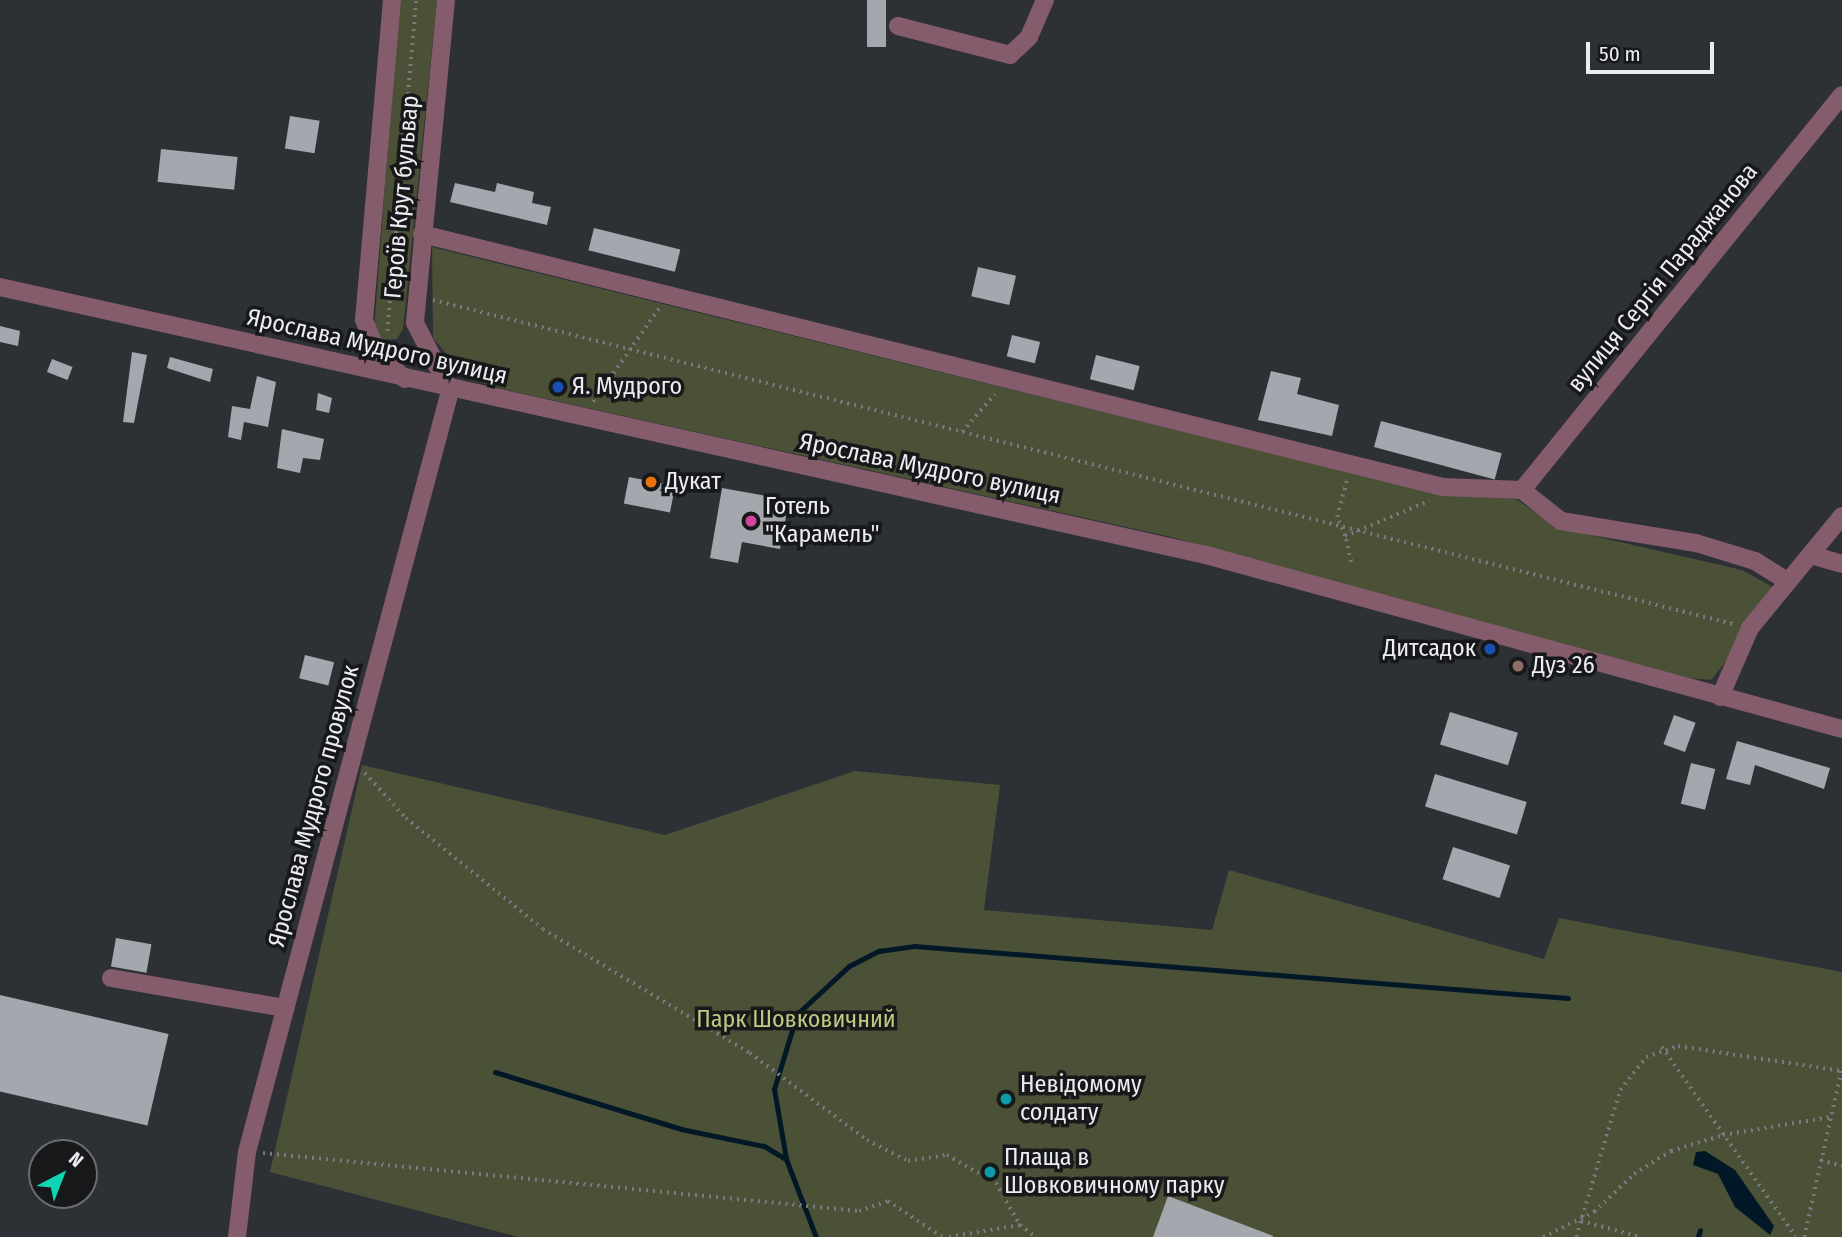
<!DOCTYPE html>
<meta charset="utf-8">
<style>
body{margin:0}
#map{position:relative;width:1842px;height:1237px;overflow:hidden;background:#2d3035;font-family:"Fira Sans Condensed",sans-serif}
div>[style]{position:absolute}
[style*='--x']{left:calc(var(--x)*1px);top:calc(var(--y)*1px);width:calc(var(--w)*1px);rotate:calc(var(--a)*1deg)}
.green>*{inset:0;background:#4b5137}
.water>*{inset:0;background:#021827}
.stream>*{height:5px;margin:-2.5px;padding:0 2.5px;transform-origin:2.5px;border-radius:2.5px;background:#021827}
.building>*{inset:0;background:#a4a7ad;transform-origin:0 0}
.path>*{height:3.5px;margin-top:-1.75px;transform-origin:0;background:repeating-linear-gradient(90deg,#787a7f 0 2px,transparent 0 7px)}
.minor>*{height:18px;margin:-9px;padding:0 9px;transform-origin:9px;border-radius:9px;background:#855c6c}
.dots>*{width:19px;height:19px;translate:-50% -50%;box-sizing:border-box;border:4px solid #17181a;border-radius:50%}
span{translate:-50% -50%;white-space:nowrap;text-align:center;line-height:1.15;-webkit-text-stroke:7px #17181a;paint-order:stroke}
.street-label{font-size:24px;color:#ebedf1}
.poi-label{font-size:24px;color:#ebedf1}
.left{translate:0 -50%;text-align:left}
.right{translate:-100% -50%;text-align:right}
.park-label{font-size:24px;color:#bccb80}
.north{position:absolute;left:28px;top:1139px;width:70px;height:70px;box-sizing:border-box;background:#17181a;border:2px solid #6c6d70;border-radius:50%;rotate:42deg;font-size:19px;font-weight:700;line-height:28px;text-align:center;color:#ebedf1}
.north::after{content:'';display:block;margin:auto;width:24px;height:32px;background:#0fd5b4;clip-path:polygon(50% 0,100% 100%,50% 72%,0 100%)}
.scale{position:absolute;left:1586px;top:42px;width:128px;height:32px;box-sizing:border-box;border:4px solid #ebedf1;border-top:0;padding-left:9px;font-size:21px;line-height:24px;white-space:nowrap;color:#ebedf1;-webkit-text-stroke:5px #17181a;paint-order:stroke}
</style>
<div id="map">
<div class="green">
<i style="clip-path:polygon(399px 0,437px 0,403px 329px,397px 339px,380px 340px,374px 330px)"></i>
<i style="clip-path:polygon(432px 247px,1440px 495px,1516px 499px,1559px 528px,1742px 570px,1782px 592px,1711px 680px,1689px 678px,1171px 537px,515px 392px,468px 379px,433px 338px)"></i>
<i style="clip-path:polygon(362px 765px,665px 835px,855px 771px,1000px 785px,984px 910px,1212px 930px,1229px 870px,1544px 959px,1559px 918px,1842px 972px,1842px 1237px,519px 1237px,270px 1172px)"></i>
</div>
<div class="water">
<i style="clip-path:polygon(1705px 1151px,1735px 1170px,1774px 1226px,1770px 1235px,1735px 1207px,1718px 1174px,1693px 1165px,1696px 1152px)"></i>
</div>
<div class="stream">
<i style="--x:495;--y:1072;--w:195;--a:17"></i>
<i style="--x:681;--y:1129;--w:85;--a:11.6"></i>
<i style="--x:764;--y:1146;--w:26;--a:31"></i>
<i style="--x:786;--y:1159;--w:84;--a:69"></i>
<i style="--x:786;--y:1159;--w:71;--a:-99.7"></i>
<i style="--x:774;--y:1089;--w:78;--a:-73"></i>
<i style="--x:797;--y:1014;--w:71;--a:-42.7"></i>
<i style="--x:849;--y:966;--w:34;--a:-27"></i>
<i style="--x:879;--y:951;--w:35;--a:-8"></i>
<i style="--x:914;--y:946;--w:656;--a:4.55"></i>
<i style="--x:1698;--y:1237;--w:7;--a:-74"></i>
</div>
<div class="building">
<i style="left:867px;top:0;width:19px;height:47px"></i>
<i style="left:290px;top:116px;width:30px;height:33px;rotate:9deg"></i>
<i style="left:161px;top:149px;width:77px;height:33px;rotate:6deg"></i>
<i style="clip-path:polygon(455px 183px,495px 192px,497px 183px,534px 192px,532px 203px,551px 207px,547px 225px,450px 202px)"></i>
<i style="left:594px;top:228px;width:89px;height:23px;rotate:14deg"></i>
<i style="left:978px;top:267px;width:39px;height:30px;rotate:13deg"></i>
<i style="clip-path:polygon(0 326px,20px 331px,18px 346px,0 342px)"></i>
<i style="left:1012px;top:335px;width:29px;height:22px;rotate:14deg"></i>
<i style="clip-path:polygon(132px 352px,147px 355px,134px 423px,123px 422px)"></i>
<i style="left:1096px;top:355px;width:45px;height:25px;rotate:14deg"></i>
<i style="clip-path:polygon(170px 357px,213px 369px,210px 382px,167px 368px)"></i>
<i style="left:52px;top:359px;width:22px;height:14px;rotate:21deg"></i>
<i style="clip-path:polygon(1271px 371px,1301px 378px,1297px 394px,1339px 405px,1332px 436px,1258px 420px)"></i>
<i style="clip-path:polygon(257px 376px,276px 382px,268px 427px,244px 422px,241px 440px,228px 437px,232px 406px,250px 409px)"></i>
<i style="clip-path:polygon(318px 393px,332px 398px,329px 413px,316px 410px)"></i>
<i style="left:1381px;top:421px;width:125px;height:27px;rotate:15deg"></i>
<i style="clip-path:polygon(282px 429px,324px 439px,320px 460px,303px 458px,300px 473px,277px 468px)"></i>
<i style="left:629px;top:477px;width:47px;height:27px;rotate:11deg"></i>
<i style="clip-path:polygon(722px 488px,789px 500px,780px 549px,742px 542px,738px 563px,710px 558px)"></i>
<i style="left:305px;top:655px;width:30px;height:24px;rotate:14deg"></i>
<i style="left:1450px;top:712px;width:71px;height:34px;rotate:17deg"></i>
<i style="left:1674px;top:715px;width:23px;height:31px;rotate:20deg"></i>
<i style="clip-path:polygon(1737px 741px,1830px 768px,1824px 789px,1755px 765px,1750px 785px,1726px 779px)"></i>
<i style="left:1691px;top:763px;width:25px;height:42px;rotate:14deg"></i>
<i style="left:1435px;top:774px;width:96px;height:34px;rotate:17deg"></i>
<i style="left:1453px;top:847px;width:60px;height:34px;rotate:18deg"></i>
<i style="left:116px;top:938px;width:36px;height:29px;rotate:10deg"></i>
<i style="left:0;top:995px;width:173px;height:94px;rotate:13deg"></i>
<i style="clip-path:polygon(1168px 1196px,1273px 1236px,1273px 1237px,1153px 1237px)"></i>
</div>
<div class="path">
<i style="--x:433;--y:300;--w:1340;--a:13.99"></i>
<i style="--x:387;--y:331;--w:332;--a:-85"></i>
<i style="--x:593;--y:402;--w:115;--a:-54.9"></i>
<i style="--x:962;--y:432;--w:50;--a:-49"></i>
<i style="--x:1345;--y:536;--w:21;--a:-113"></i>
<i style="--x:1337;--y:517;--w:38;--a:-75"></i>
<i style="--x:1351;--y:562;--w:27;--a:-103"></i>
<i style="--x:1345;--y:536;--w:91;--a:-22.6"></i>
<i style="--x:365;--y:773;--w:61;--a:47.7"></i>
<i style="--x:406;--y:818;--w:176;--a:39"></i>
<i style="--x:543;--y:929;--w:241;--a:30.9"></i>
<i style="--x:750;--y:1053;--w:146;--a:36.6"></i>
<i style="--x:867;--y:1140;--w:46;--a:27.1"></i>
<i style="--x:908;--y:1161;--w:39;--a:-9"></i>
<i style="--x:947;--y:1155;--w:56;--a:29.7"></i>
<i style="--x:996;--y:1183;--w:48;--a:60.3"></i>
<i style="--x:1020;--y:1225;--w:20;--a:37"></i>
<i style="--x:1662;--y:1047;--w:232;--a:54.8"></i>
<i style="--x:263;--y:1153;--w:599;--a:5.56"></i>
<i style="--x:859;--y:1211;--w:31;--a:-19"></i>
<i style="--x:888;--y:1201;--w:65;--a:33.7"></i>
<i style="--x:1821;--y:1160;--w:22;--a:16"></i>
<i style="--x:1581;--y:1221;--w:62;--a:14.9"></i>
<i style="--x:949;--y:1237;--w:72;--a:-9.6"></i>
<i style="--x:1543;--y:1237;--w:57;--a:-26.1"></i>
<i style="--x:1594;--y:1212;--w:55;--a:-43.5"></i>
<i style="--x:1634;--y:1174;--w:44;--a:-31.9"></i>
<i style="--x:1671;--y:1151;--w:54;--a:-17.1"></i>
<i style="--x:1723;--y:1135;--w:109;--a:-9.5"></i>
<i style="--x:1576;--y:1237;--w:153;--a:-73.3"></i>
<i style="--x:1620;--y:1090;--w:42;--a:-51.8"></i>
<i style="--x:1646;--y:1057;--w:34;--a:-19"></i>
<i style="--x:1678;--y:1046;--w:166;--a:8.7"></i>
<i style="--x:1804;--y:1237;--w:170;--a:-77.4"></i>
</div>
<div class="minor">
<i style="--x:392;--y:0;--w:321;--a:95"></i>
<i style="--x:364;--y:320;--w:35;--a:68"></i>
<i style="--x:377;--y:353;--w:38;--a:43"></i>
<i style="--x:446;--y:0;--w:324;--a:95.5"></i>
<i style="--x:415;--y:323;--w:76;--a:62.8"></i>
<i style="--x:898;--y:26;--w:116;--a:14.5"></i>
<i style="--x:1010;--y:55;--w:26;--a:-43"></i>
<i style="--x:1029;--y:37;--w:40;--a:-66.6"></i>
<i style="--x:422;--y:234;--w:1052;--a:13.92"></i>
<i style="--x:1443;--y:487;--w:79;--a:2.2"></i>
<i style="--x:1522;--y:490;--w:50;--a:38.5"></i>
<i style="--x:1561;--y:521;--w:137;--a:9.3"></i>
<i style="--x:1696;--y:543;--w:62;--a:17"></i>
<i style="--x:1755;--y:561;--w:39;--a:32"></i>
<i style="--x:0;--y:287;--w:1235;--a:12.53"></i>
<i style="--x:1206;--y:555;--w:659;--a:15.3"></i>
<i style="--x:1522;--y:490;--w:508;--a:-50.99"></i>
<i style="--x:1811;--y:555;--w:32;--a:16"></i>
<i style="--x:1720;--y:697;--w:75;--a:-66.5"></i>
<i style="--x:1750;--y:628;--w:145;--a:-50.6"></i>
<i style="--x:111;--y:978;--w:177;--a:9.8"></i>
<i style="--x:237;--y:1237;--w:86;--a:-83.3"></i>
<i style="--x:247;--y:1152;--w:788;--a:-75.06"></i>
</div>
<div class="dots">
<i style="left:558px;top:387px;background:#1a4fb4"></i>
<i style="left:651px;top:482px;background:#e8710a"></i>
<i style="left:751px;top:521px;background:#d1479c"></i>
<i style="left:1490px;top:649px;background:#1a4fb4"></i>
<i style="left:1518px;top:666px;background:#8d6e63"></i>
<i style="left:1006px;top:1099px;background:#0f9aa8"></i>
<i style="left:990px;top:1172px;background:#0f9aa8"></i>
</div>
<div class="street-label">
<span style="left:402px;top:197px;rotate:-85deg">Героїв Крут бульвар</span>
<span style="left:1663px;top:278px;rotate:-51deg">вулиця Сергія Параджанова</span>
<span style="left:377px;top:347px;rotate:13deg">Ярослава Мудрого вулиця</span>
<span style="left:930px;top:469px;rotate:12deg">Ярослава Мудрого вулиця</span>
<span style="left:314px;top:806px;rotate:-75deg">Ярослава Мудрого провулок</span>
</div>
<div class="poi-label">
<span class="left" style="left:572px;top:387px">Я. Мудрого</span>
<span class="left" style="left:665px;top:482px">Дукат</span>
<span class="left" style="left:765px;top:521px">Готель<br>"Карамель"</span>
<span class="right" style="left:1476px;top:649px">Дитсадок</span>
<span class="left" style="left:1532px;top:666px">Дуз 26</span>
<span class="left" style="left:1020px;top:1099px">Невідомому<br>солдату</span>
<span class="left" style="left:1004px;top:1172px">Плаща в<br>Шовковичному парку</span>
</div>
<div class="park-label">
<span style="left:796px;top:1020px">Парк Шовковичний</span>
</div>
<div class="north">N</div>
<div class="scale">50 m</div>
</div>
